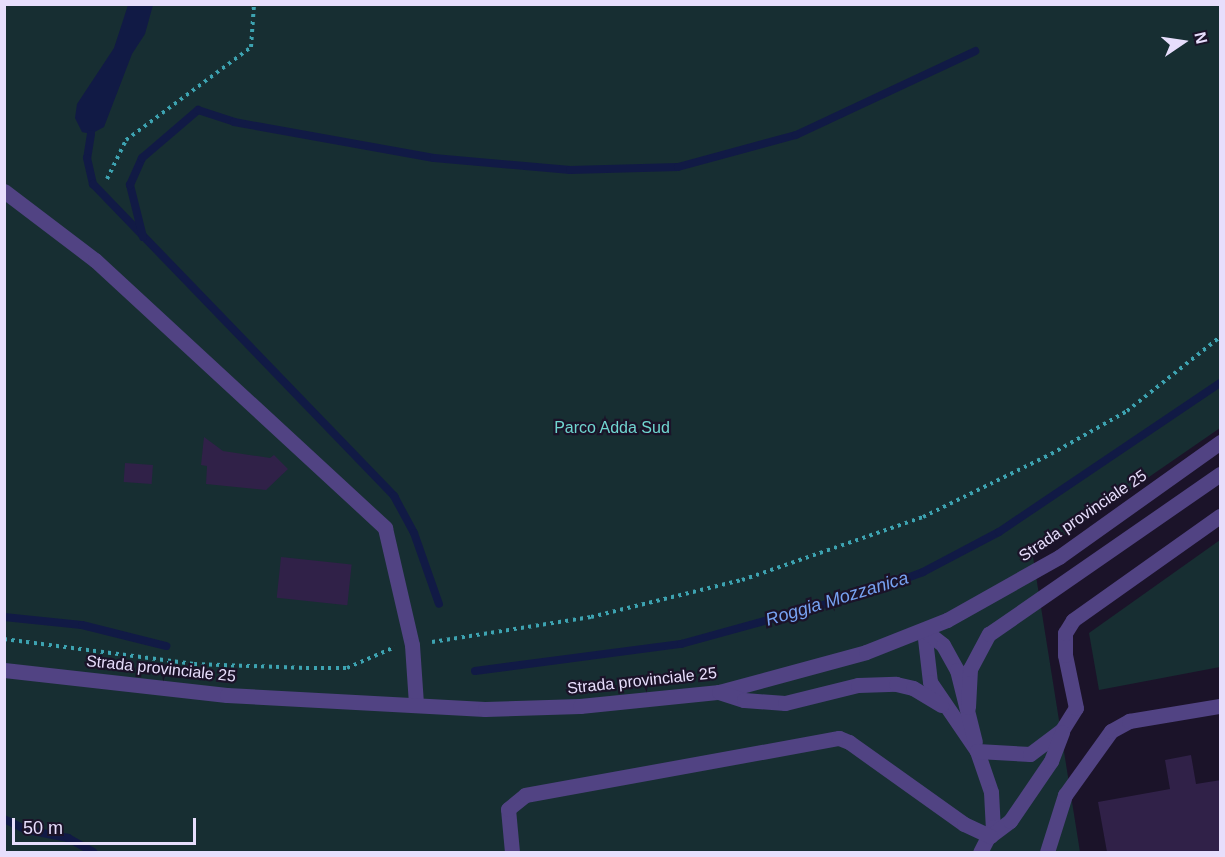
<!DOCTYPE html>
<style>
body{margin:0}
#map{position:relative;width:1225px;height:857px;overflow:hidden;background:#1b1329;font-family:Arial,sans-serif}
div>[style]{position:absolute}
[style*='--x']{left:calc(var(--x)*1px);top:calc(var(--y)*1px);width:calc(var(--w)*1px);rotate:calc(var(--a)*1deg)}
.green>*{inset:0;background:#172e32}
.water>*{inset:0;background:#111a45}
.stream>*{height:8px;margin:-4px;padding:0 4px;transform-origin:4px;border-radius:4px;background:#111a45}
.building>*{inset:0;background:#302148;transform-origin:0 0}
.path>*{height:4px;margin-top:-2px;transform-origin:0;background:repeating-linear-gradient(90deg,#3da3b1 0 3px,transparent 0 7.5px)}
.minor>*{height:15px;margin:-7.5px;padding:0 7.5px;transform-origin:7.5px;border-radius:7.5px;background:#514383}
span{translate:-50% -50%;white-space:nowrap;text-align:center;line-height:1.15;-webkit-text-stroke:4.5px #1b1329;paint-order:stroke}
.park-label{font-size:16px;color:#70d6d0}
.street-label{font-size:16px;color:#e7defc}
.water-label{font-size:18px;color:#77a2f2;font-style:italic}
.frame{position:absolute;inset:0;border:6px solid #e7defc;pointer-events:none}
.north{position:absolute;left:1153px;top:12px;width:60px;height:60px;-webkit-text-stroke:4px #1b1329;paint-order:stroke;rotate:77deg;font-size:16px;font-weight:700;line-height:24px;text-align:center;color:#e7defc}
.north::after{content:'';display:block;margin:auto;width:21px;height:27px;background:#e7defc;clip-path:polygon(50% 0,100% 100%,50% 72%,0 100%)}
.scale{position:absolute;left:12px;top:818px;width:184px;height:27px;box-sizing:border-box;border:3px solid #e7defc;border-top:0;padding-left:8px;font-size:18px;line-height:21px;white-space:nowrap;color:#e7defc;-webkit-text-stroke:4px #1b1329;paint-order:stroke}
</style>
<div id="map">
<div class="green">
<i style="clip-path:polygon(5px 5px,1220px 5px,1220px 428px,1033px 557px,1080px 852px,5px 852px)"></i>
<i style="clip-path:polygon(1220px 540px,1220px 667px,1099px 690px,1089px 633px)"></i>
</div>
<div class="water">
<i style="clip-path:polygon(128px 5px,153px 5px,145px 34px,132px 54px,104px 127px,91px 134px,82px 132px,75px 118px,77px 104px,114px 48px)"></i>
</div>
<div class="stream">
<i style="--x:91;--y:134;--w:24;--a:99"></i>
<i style="--x:87;--y:158;--w:27;--a:77"></i>
<i style="--x:93;--y:184;--w:434;--a:46"></i>
<i style="--x:394;--y:496;--w:42;--a:61.6"></i>
<i style="--x:414;--y:533;--w:75;--a:70.6"></i>
<i style="--x:143;--y:237;--w:54;--a:-104"></i>
<i style="--x:130;--y:185;--w:30;--a:-66"></i>
<i style="--x:142;--y:158;--w:74;--a:-40.6"></i>
<i style="--x:198;--y:110;--w:38;--a:18"></i>
<i style="--x:234;--y:122;--w:203;--a:10.2"></i>
<i style="--x:434;--y:158;--w:137;--a:5"></i>
<i style="--x:570;--y:170;--w:108;--a:-1.6"></i>
<i style="--x:678;--y:167;--w:122;--a:-15.2"></i>
<i style="--x:796;--y:135;--w:198;--a:-25.1"></i>
<i style="--x:4;--y:617;--w:78;--a:5.9"></i>
<i style="--x:82;--y:625;--w:87;--a:14"></i>
<i style="--x:475;--y:671;--w:208;--a:-7.5"></i>
<i style="--x:681;--y:644;--w:192;--a:-15.4"></i>
<i style="--x:866;--y:593;--w:61;--a:-20.2"></i>
<i style="--x:923;--y:572;--w:86;--a:-27.8"></i>
<i style="--x:999;--y:532;--w:267;--a:-34"></i>
<i style="--x:4;--y:819;--w:25;--a:26"></i>
<i style="--x:27;--y:830;--w:42;--a:11"></i>
<i style="--x:68;--y:838;--w:29;--a:29"></i>
</div>
<div class="building">
<i style="clip-path:polygon(204px 437px,223px 451px,270px 458px,274px 455px,288px 469px,266px 490px,206px 484px,207px 466px,201px 465px)"></i>
<i style="left:125px;top:463px;width:28px;height:19px;rotate:4deg"></i>
<i style="left:281px;top:557px;width:71px;height:41px;rotate:6deg"></i>
<i style="clip-path:polygon(1191px 755px,1196px 784px,1221px 780px,1221px 852px,1107px 852px,1098px 802px,1170px 789px,1165px 760px)"></i>
</div>
<div class="path">
<i style="--x:107;--y:179;--w:43;--a:-64"></i>
<i style="--x:126;--y:140;--w:156;--a:-36.6"></i>
<i style="--x:251;--y:47;--w:43;--a:-86"></i>
<i style="--x:4;--y:639;--w:192;--a:7.5"></i>
<i style="--x:194;--y:664;--w:112;--a:2"></i>
<i style="--x:306;--y:668;--w:41;--a:0"></i>
<i style="--x:347;--y:668;--w:52;--a:-23.6"></i>
<i style="--x:432;--y:642;--w:161;--a:-8.9"></i>
<i style="--x:591;--y:617;--w:155;--a:-13.8"></i>
<i style="--x:742;--y:580;--w:192;--a:-19.2"></i>
<i style="--x:923;--y:517;--w:143;--a:-26.2"></i>
<i style="--x:1051;--y:454;--w:87;--a:-29.5"></i>
<i style="--x:1127;--y:411;--w:119;--a:-38.5"></i>
</div>
<div class="minor">
<i style="--x:4;--y:191;--w:114;--a:37.2"></i>
<i style="--x:95;--y:260;--w:395;--a:42.7"></i>
<i style="--x:385;--y:528;--w:120;--a:77"></i>
<i style="--x:412;--y:645;--w:59;--a:86.1"></i>
<i style="--x:924;--y:630;--w:52;--a:83.4"></i>
<i style="--x:930;--y:682;--w:83;--a:55.7"></i>
<i style="--x:977;--y:751;--w:43;--a:71.1"></i>
<i style="--x:991;--y:792;--w:35;--a:87"></i>
<i style="--x:993;--y:827;--w:28;--a:117"></i>
<i style="--x:924;--y:630;--w:24;--a:38"></i>
<i style="--x:943;--y:645;--w:29;--a:61"></i>
<i style="--x:957;--y:670;--w:74;--a:76"></i>
<i style="--x:4;--y:670;--w:224;--a:6.4"></i>
<i style="--x:227;--y:695;--w:258;--a:3.1"></i>
<i style="--x:485;--y:709;--w:95;--a:-1.8"></i>
<i style="--x:580;--y:706;--w:140;--a:-5.8"></i>
<i style="--x:719;--y:692;--w:152;--a:-15.2"></i>
<i style="--x:866;--y:652;--w:87;--a:-21.6"></i>
<i style="--x:947;--y:620;--w:129;--a:-29.4"></i>
<i style="--x:1059;--y:557;--w:198;--a:-35.5"></i>
<i style="--x:719;--y:692;--w:26;--a:18"></i>
<i style="--x:744;--y:700;--w:41;--a:4.2"></i>
<i style="--x:785;--y:703;--w:75;--a:-13.9"></i>
<i style="--x:858;--y:685;--w:38;--a:-2"></i>
<i style="--x:896;--y:684;--w:17;--a:13"></i>
<i style="--x:913;--y:688;--w:33;--a:31"></i>
<i style="--x:968;--y:707;--w:38;--a:-87"></i>
<i style="--x:970;--y:669;--w:40;--a:-62"></i>
<i style="--x:989;--y:634;--w:281;--a:-34.7"></i>
<i style="--x:977;--y:751;--w:53;--a:3.2"></i>
<i style="--x:1030;--y:754;--w:40;--a:-37"></i>
<i style="--x:1062;--y:730;--w:26;--a:-58"></i>
<i style="--x:1076;--y:708;--w:54;--a:-101.7"></i>
<i style="--x:1065;--y:655;--w:22;--a:-90"></i>
<i style="--x:1065;--y:633;--w:15;--a:-58"></i>
<i style="--x:1073;--y:620;--w:180;--a:-35.3"></i>
<i style="--x:990;--y:836;--w:25;--a:-37"></i>
<i style="--x:1010;--y:821;--w:73;--a:-55.7"></i>
<i style="--x:1051;--y:761;--w:31;--a:-69"></i>
<i style="--x:512;--y:852;--w:43;--a:-95.3"></i>
<i style="--x:508;--y:809;--w:22;--a:-39"></i>
<i style="--x:525;--y:795;--w:319;--a:-10.3"></i>
<i style="--x:839;--y:738;--w:11;--a:22"></i>
<i style="--x:849;--y:742;--w:141;--a:35.5"></i>
<i style="--x:964;--y:824;--w:29;--a:25"></i>
<i style="--x:1047;--y:852;--w:60;--a:-72.5"></i>
<i style="--x:1065;--y:795;--w:79;--a:-54.3"></i>
<i style="--x:1111;--y:731;--w:21;--a:-29"></i>
<i style="--x:1129;--y:721;--w:92;--a:-9.4"></i>
</div>
<div class="park-label">
<span style="left:612px;top:428px">Parco Adda Sud</span>
</div>
<div class="street-label">
<span style="left:1083px;top:516px;rotate:-34deg">Strada provinciale 25</span>
<span style="left:161px;top:669px;rotate:6deg">Strada provinciale 25</span>
<span style="left:642px;top:681px;rotate:-6deg">Strada provinciale 25</span>
</div>
<div class="water-label">
<span style="left:837px;top:599px;rotate:-17deg">Roggia Mozzanica</span>
</div>
<div class="frame"></div>
<div class="north">N</div>
<div class="scale">50 m</div>
</div>
